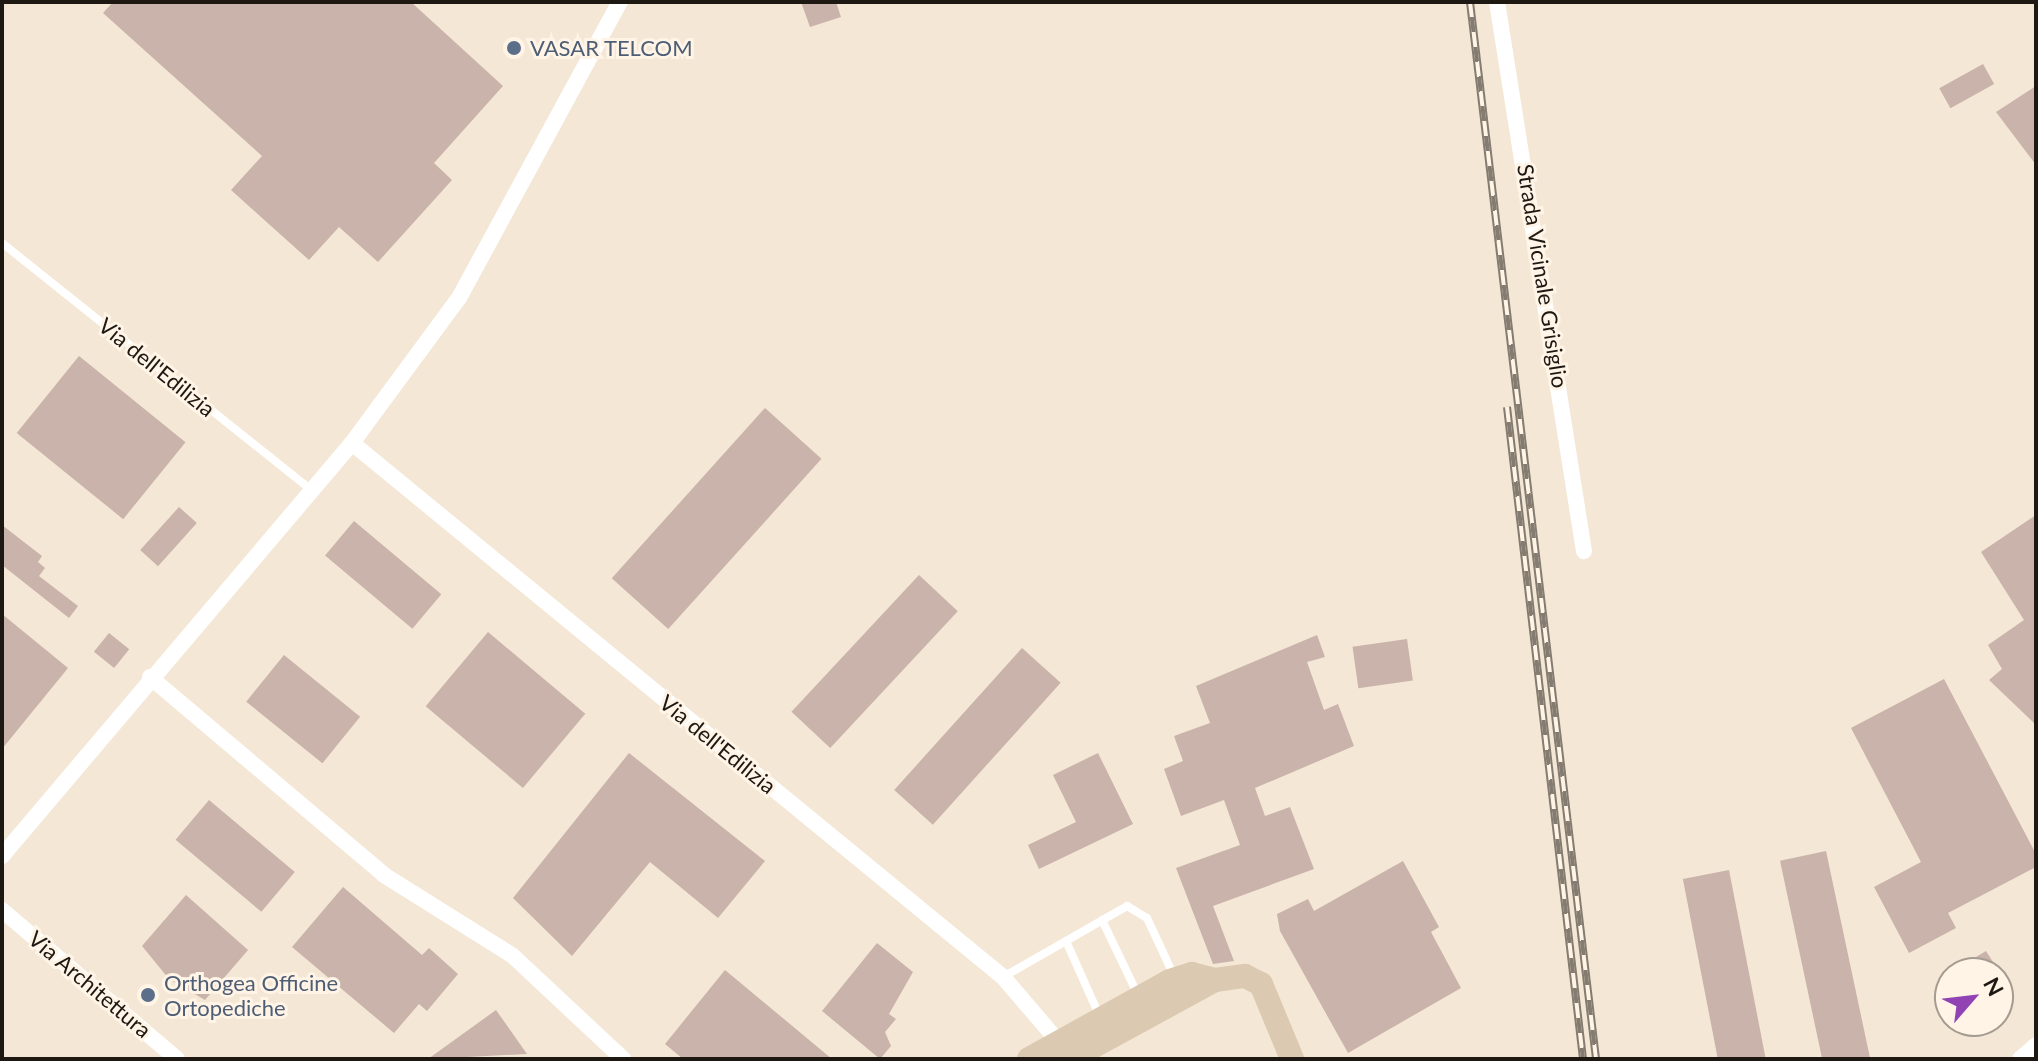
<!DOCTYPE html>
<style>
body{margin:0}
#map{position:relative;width:2038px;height:1061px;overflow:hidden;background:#f4e7d5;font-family:Lato,sans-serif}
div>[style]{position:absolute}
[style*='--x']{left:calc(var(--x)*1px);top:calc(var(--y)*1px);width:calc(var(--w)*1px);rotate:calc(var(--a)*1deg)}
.building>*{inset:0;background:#c9b3ab;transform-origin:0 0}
.lane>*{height:8px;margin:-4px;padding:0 4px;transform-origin:4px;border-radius:4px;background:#fff}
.street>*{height:16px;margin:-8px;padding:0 8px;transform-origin:8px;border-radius:8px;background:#fff}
.secondary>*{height:24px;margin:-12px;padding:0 12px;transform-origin:12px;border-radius:12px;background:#dcc9b1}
.rail>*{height:8px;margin-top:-4px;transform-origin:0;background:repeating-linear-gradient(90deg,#fff4e6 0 15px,#847c70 0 30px);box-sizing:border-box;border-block:2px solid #847c70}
.dots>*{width:22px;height:22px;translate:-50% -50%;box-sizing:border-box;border:4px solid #fff4e6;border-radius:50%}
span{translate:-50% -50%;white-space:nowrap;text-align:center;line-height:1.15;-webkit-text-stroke:6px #fff4e6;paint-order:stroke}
.service-label{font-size:22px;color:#4e5e75}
.left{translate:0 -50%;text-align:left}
.street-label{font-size:22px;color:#1d1812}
.frame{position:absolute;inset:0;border:4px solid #1d1812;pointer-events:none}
.north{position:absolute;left:1934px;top:957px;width:80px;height:80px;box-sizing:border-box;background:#fff4e6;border:2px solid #a59c91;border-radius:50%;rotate:62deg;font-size:22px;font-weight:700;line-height:32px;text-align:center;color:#1d1812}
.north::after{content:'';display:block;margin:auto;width:28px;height:36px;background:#9143b4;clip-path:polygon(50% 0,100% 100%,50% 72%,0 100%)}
</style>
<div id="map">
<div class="building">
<i style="clip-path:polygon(113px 2px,411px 2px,503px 86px,434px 163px,452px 180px,378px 262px,339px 227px,309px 260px,231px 190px,262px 156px,103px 13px)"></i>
<i style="clip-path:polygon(801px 2px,836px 2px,841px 17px,810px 27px)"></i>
<i style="left:1983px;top:64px;width:23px;height:50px;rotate:61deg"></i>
<i style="clip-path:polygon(2036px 86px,2036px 165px,1996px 112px)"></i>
<i style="left:79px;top:356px;width:137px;height:99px;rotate:39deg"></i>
<i style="left:765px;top:408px;width:76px;height:229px;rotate:42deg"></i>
<i style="left:179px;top:507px;width:24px;height:58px;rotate:42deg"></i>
<i style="clip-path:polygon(2036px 515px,2036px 725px,1989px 680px,2002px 669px,1988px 645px,2024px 620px,1981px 552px)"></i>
<i style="left:354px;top:521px;width:114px;height:45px;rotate:40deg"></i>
<i style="clip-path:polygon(2px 525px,42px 556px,38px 562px,45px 568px,39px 576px,78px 606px,69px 618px,2px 565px)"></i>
<i style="left:919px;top:575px;width:53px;height:187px;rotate:43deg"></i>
<i style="clip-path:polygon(2px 614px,68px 668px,2px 749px)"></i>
<i style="left:488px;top:632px;width:127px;height:97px;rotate:40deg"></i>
<i style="left:109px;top:633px;width:26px;height:24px;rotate:39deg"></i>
<i style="clip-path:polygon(1317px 635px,1325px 657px,1307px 662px,1324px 710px,1338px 704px,1354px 746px,1255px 788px,1265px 816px,1290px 807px,1314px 869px,1213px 906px,1234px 961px,1213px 964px,1176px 868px,1240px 845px,1224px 800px,1181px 816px,1164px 769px,1183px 761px,1174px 736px,1210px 723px,1196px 686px)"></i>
<i style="left:1407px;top:639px;width:42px;height:55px;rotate:82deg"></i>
<i style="left:1022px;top:648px;width:52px;height:191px;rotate:42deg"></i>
<i style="left:284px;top:655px;width:98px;height:60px;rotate:39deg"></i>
<i style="clip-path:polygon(1944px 679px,2036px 854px,2036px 867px,1948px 913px,1956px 928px,1909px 953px,1874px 887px,1921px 862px,1851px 728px)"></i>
<i style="clip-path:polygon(629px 753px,765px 861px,718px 918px,650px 862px,572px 956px,513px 898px)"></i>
<i style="clip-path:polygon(1098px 753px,1133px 824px,1039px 869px,1028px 845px,1076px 822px,1053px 775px)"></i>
<i style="left:209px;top:800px;width:112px;height:52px;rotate:40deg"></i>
<i style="left:1826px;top:851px;width:212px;height:47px;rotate:78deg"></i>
<i style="clip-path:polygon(1403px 861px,1439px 927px,1431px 932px,1461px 988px,1348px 1053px,1280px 931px,1277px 914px,1308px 899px,1314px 911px)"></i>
<i style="left:1729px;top:870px;width:193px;height:47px;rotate:79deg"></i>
<i style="clip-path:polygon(343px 887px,422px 955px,429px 948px,458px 974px,427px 1011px,419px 1004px,394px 1033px,292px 947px)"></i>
<i style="clip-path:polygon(186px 895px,248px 950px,205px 1000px,169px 979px,142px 946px)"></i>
<i style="clip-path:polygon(877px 943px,913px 972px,889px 1014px,896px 1019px,885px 1032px,891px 1046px,880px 1059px,822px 1011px)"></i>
<i style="clip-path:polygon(1986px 951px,1993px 962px,1982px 973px,1972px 973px,1966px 963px)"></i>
<i style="clip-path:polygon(725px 970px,832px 1059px,683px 1059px,665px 1044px)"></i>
<i style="clip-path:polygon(496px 1010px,527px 1054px,428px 1059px)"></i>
</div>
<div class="lane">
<i style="--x:2;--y:243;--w:396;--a:38.6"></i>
<i style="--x:1102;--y:920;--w:83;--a:64.4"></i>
<i style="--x:1066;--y:941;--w:83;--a:65.9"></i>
<i style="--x:1003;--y:977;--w:143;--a:-29.8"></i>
<i style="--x:1127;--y:906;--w:23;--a:31"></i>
<i style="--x:1147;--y:918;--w:66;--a:65"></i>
</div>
<div class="street">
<i style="--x:1497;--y:2;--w:556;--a:81"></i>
<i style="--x:352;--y:443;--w:842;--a:39.36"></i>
<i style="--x:1003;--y:977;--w:92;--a:49.4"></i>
<i style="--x:150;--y:677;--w:307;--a:40.2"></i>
<i style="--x:384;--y:875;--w:152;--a:32.1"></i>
<i style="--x:513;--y:956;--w:151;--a:43.1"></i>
<i style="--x:2;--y:856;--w:541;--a:-49.72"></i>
<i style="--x:352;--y:443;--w:180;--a:-53.6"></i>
<i style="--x:459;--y:298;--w:337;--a:-61.5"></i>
<i style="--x:2;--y:910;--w:230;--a:40.4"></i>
<i style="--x:2020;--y:1059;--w:21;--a:-41"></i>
</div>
<div class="secondary">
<i style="--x:1029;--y:1059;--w:161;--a:-29"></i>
<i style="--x:1170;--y:981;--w:23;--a:-18"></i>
<i style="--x:1192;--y:974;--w:24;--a:15"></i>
<i style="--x:1070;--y:1059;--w:165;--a:-28.6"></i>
<i style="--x:1215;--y:980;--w:30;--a:-8"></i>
<i style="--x:1245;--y:976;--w:18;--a:27"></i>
<i style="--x:1261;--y:984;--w:81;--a:67.5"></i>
</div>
<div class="rail">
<i style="--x:1470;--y:2;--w:1064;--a:83.2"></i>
<i style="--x:1507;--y:407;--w:656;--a:83.35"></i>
</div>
<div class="dots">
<i style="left:514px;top:48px;background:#5c6f8a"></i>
<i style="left:148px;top:995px;background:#5c6f8a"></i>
</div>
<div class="service-label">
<span class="left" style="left:530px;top:48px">VASAR TELCOM</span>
<span class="left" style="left:164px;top:995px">Orthogea Officine<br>Ortopediche</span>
</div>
<div class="street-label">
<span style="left:1543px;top:276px;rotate:81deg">Strada Vicinale Grisiglio</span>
<span style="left:157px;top:367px;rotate:39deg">Via dell'Edilizia</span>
<span style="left:718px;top:744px;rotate:39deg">Via dell'Edilizia</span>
<span style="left:90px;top:984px;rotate:40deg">Via Architettura</span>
</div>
<div class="frame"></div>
<div class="north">N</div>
</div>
